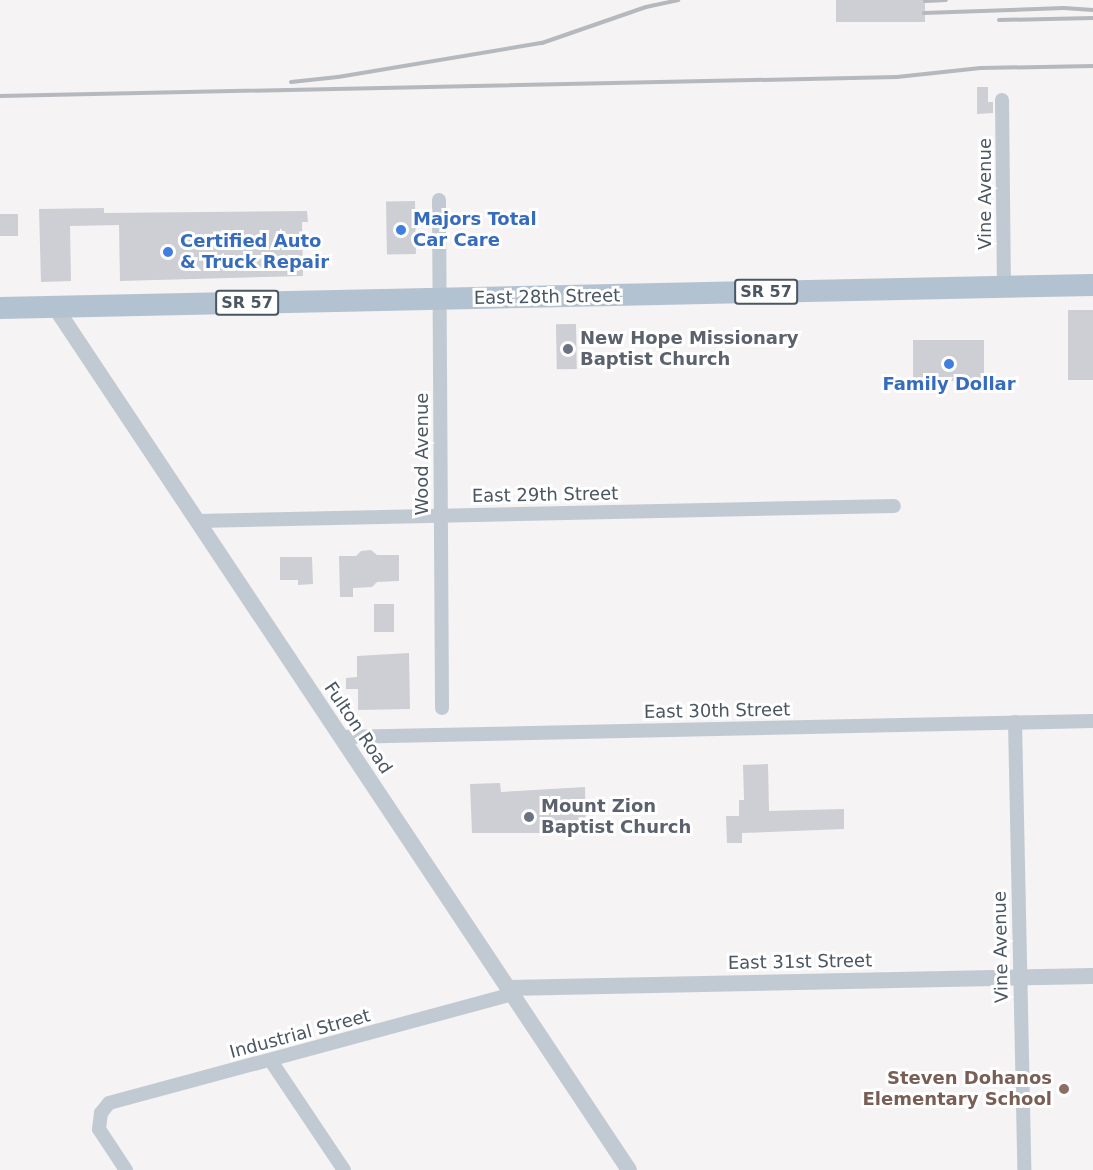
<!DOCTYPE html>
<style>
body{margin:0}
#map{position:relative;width:1093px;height:1170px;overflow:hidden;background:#f5f3f3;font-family:"DejaVu Sans",sans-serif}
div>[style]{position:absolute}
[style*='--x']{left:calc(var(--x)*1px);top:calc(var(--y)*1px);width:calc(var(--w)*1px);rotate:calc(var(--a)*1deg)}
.building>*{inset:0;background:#cdcfd5;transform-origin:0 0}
.minor>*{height:14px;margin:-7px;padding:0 7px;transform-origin:7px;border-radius:7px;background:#c1cad2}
.tertiary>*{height:16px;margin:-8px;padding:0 8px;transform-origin:8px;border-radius:8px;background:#c1cad2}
.primary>*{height:22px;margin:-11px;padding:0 11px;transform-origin:11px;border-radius:11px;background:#b3c2d1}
.rail>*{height:4px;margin:-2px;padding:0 2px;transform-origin:2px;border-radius:2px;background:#b5b8bd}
.dots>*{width:16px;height:16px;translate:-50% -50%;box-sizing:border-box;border:3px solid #fff;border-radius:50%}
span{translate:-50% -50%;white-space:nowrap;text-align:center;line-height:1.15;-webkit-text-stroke:6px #fff;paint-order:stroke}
.shield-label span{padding:2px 4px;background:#fff;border:2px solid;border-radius:4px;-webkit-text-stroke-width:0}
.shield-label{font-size:16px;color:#4a5661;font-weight:700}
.street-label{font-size:18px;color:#4a5661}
.shop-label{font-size:18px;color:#366cbe;font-weight:700}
.left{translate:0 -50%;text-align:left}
.worship-label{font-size:18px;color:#5b616d;font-weight:700}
.education-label{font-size:18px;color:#785e54;font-weight:700}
.right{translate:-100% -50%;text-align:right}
</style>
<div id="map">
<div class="building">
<i style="left:836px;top:0;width:89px;height:22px"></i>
<i style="clip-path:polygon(977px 87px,988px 87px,988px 102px,993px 102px,993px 113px,977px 114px)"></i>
<i style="left:415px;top:201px;width:53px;height:29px;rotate:89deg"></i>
<i style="clip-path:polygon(104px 208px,104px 213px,307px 211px,308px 222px,302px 222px,303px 276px,120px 281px,119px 225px,70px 226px,71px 281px,41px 282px,39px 209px)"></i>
<i style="left:18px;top:214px;width:22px;height:18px;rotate:90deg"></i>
<i style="left:1068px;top:310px;width:25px;height:70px"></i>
<i style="left:576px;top:324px;width:45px;height:20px;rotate:89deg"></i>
<i style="left:984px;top:340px;width:41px;height:71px;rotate:90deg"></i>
<i style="clip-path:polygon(371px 550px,377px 555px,399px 555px,399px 581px,377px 582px,372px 587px,353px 588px,353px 597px,340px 597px,339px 556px,356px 556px,361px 551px)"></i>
<i style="clip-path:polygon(280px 557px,312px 557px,313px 584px,298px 585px,298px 580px,280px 580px)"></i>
<i style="left:374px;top:604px;width:20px;height:28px"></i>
<i style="clip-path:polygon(409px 653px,410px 709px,358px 710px,358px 689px,346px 689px,346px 678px,357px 677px,357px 656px)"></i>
<i style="clip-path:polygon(768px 764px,769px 811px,844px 809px,844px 829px,742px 833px,742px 843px,727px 843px,726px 816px,739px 816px,739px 800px,744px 800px,743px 765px)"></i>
<i style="clip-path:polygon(500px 783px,501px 792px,585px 787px,586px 833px,472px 833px,470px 784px)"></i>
</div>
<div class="minor">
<i style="--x:1002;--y:100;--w:187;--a:89.4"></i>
<i style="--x:439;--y:200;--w:508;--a:89.66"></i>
<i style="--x:197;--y:521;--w:697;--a:-1.23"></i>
<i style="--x:1015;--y:722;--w:448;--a:88.8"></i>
<i style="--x:341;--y:737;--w:752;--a:-1.22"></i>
<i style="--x:271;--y:1061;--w:131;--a:56.2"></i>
<i style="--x:126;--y:1170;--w:49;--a:-123.4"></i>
<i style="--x:99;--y:1129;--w:16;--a:-83"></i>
<i style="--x:101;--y:1113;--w:13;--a:-51"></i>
<i style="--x:109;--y:1103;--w:417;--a:-15.1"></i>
</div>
<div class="tertiary">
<i style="--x:55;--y:307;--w:1036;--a:56.37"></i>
<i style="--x:508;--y:988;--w:585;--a:-1.18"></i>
</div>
<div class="primary">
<i style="--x:0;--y:308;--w:1093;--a:-1.21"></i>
</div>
<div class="rail">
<i style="--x:925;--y:1;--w:21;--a:-3"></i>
<i style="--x:924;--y:13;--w:140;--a:-2"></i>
<i style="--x:1064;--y:8;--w:29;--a:4"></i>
<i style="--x:999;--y:20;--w:94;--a:-1.2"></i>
<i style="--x:291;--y:82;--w:47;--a:-6.1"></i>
<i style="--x:338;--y:77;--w:207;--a:-9.5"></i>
<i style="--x:542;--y:43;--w:110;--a:-19.1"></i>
<i style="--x:646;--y:7;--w:33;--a:-12"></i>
<i style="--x:0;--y:96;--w:897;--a:-1.21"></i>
<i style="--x:897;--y:77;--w:84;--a:-6.1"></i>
<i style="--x:981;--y:68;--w:112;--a:-1"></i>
</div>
<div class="dots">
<i style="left:401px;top:230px;background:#3f7fe0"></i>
<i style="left:168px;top:252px;background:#3f7fe0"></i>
<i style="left:568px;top:349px;background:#6b7280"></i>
<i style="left:949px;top:364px;background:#3f7fe0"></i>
<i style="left:529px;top:817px;background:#6b7280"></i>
<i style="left:1064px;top:1089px;background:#8d6e63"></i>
</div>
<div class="shield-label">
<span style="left:766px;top:292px">SR 57</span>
<span style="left:247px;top:303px">SR 57</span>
</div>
<div class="street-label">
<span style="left:985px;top:194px;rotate:-90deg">Vine Avenue</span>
<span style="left:547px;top:297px;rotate:-1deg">East 28th Street</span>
<span style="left:422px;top:454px;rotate:-90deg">Wood Avenue</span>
<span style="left:545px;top:495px;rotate:-1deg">East 29th Street</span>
<span style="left:717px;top:711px;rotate:-1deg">East 30th Street</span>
<span style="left:358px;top:728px;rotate:56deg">Fulton Road</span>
<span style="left:1001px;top:947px;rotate:-91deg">Vine Avenue</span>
<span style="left:800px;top:962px;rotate:-1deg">East 31st Street</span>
<span style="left:300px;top:1034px;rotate:-15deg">Industrial Street</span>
</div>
<div class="shop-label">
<span class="left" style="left:413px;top:230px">Majors Total<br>Car Care</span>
<span class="left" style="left:180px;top:252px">Certified Auto<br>&amp; Truck Repair</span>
<span style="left:949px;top:384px">Family Dollar</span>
</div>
<div class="worship-label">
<span class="left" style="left:580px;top:349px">New Hope Missionary<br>Baptist Church</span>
<span class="left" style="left:541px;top:817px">Mount Zion<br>Baptist Church</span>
</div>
<div class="education-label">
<span class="right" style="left:1052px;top:1089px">Steven Dohanos<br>Elementary School</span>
</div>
</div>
